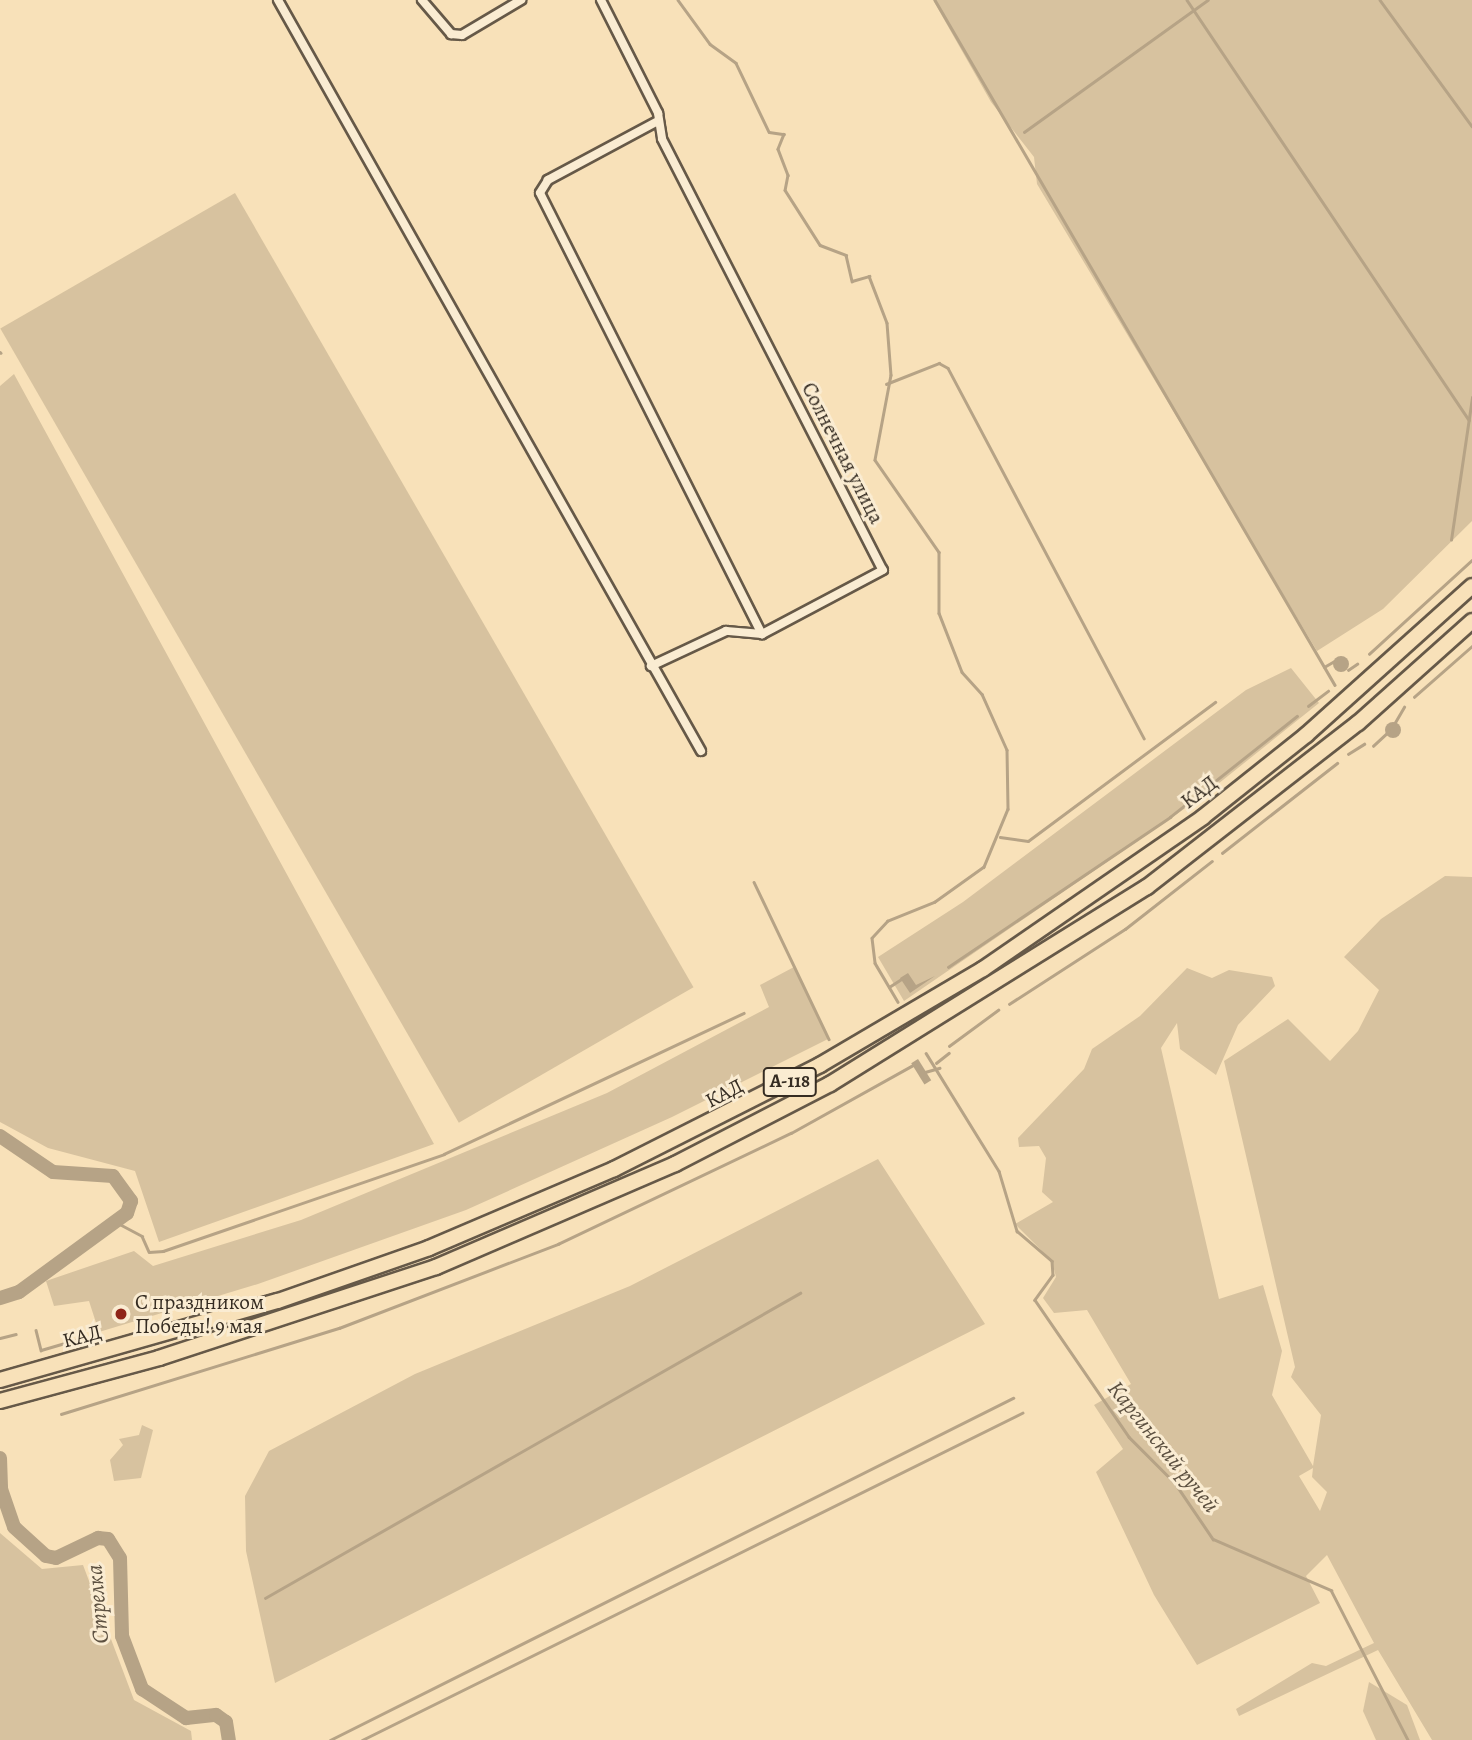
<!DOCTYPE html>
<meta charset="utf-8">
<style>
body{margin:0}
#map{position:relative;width:1472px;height:1740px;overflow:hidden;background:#f8e1b9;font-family:Alegreya,serif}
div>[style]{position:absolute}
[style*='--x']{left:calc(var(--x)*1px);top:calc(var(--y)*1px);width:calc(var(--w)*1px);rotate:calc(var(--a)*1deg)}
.green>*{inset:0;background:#d7c29f;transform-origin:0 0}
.water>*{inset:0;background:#b6a386;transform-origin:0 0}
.round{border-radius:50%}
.stream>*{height:2.5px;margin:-1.25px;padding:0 1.25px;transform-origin:1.25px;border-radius:1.25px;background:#b6a386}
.river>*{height:14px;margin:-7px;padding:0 7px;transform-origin:7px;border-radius:7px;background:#b6a386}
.roads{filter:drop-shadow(2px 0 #665948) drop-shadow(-2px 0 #665948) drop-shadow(0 2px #665948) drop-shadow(0 -2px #665948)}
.minor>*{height:8px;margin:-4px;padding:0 4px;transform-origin:4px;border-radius:4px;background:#faecd2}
.motorway>*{height:14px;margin:-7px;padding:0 7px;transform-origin:7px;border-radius:7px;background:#f8e1b9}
.dots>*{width:19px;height:19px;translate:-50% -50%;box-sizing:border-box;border:4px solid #faecd2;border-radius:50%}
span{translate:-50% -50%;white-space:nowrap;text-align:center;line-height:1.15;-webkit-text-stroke:6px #faecd2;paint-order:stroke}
.shield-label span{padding:2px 5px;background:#faecd2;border:2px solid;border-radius:5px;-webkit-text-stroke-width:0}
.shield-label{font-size:19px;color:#352c22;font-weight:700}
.street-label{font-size:21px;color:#352c22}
.poi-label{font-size:21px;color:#352c22}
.left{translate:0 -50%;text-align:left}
.water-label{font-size:23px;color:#5c5040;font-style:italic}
</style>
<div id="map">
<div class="green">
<i style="clip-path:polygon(933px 0,1472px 0,1472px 521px,1383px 609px,1317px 651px,1037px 184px,1034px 157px,991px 102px)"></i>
<i style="left:235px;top:193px;width:917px;height:271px;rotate:60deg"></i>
<i style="clip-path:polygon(14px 374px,434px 1144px,159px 1242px,135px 1171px,48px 1148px,0 1122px,0 386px)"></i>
<i style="clip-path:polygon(1291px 668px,1319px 703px,1203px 796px,904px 1001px,878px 957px,963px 902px,1246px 690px)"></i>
<i style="clip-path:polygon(evenodd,1445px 876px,1472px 877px,1472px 1740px,1432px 1740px,1378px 1650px,1239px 1716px,1236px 1709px,1312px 1663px,1326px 1666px,1374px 1643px,1327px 1555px,1306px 1576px,1320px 1603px,1197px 1665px,1154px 1595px,1096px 1472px,1123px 1449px,1094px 1405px,1131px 1384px,1087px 1310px,1054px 1313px,1043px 1298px,1056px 1277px,1052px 1261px,1015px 1224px,1053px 1202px,1042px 1192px,1046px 1158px,1039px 1146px,1019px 1147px,1018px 1138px,1084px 1069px,1092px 1049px,1140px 1016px,1187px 968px,1212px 978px,1229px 970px,1272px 977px,1275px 986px,1238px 1025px,1216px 1075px,1180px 1049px,1177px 1023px,1161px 1048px,1219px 1299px,1263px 1285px,1282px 1351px,1272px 1395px,1313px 1466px,1321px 1415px,1291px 1377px,1295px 1367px,1224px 1061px,1288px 1019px,1330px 1061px,1358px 1031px,1379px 990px,1344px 957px,1381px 919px,1445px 876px,1313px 1468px,1312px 1477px,1327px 1492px,1320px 1511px,1299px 1476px,1313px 1468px)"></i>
<i style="clip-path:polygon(794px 967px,828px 1039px,672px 1117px,466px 1210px,258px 1284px,99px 1332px,89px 1301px,54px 1306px,46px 1281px,134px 1251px,153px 1266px,301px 1220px,607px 1093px,769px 1007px,760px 985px)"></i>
<i style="clip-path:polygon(878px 1159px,985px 1324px,275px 1683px,246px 1551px,245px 1496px,269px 1451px,415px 1374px,630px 1286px)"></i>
<i style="clip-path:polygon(142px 1425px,153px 1430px,141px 1478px,114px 1481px,110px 1460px,123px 1445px,119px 1439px,139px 1435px)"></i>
<i style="clip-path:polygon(0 1533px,42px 1569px,83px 1565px,134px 1700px,191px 1731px,192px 1740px,0 1740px)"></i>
<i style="clip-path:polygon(1369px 1682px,1407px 1705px,1420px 1740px,1376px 1740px,1363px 1711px)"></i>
</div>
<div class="water">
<i class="round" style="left:1333px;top:656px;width:16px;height:16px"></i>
<i class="round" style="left:1385px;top:722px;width:16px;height:16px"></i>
<i style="clip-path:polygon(908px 973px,916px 985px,935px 976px,910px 993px,900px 978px)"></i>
<i style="left:918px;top:1059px;width:25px;height:8px;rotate:58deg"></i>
</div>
<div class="stream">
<i style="--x:678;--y:0;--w:54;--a:54"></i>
<i style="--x:710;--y:44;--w:32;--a:36"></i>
<i style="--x:736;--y:63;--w:76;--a:64.4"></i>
<i style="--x:769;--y:132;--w:15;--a:8"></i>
<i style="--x:784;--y:134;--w:16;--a:112"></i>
<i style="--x:778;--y:149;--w:28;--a:69"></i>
<i style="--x:788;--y:175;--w:15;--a:101"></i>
<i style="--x:785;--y:190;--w:65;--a:57.5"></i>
<i style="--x:820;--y:245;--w:28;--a:21"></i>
<i style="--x:846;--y:255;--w:27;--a:77"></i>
<i style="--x:852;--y:281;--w:18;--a:-16"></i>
<i style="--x:869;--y:276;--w:50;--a:69"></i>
<i style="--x:887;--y:323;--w:52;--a:85.6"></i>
<i style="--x:891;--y:375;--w:86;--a:100.7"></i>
<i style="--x:875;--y:460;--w:112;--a:55.2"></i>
<i style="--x:939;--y:552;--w:61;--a:90"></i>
<i style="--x:939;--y:613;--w:63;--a:68.7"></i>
<i style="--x:962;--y:672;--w:30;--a:48"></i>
<i style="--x:982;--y:694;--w:61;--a:65.9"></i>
<i style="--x:1007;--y:750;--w:59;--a:89"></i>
<i style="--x:1008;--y:809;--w:63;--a:112.5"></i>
<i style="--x:984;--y:867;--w:60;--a:144.5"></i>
<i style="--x:935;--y:902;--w:51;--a:158"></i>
<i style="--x:888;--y:921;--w:23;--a:133"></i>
<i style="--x:872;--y:938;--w:25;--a:83"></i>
<i style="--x:875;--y:963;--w:45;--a:59.5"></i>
<i style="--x:935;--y:0;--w:793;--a:59.72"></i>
<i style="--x:1187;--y:0;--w:506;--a:56.12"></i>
<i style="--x:1380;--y:0;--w:156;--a:53.9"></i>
<i style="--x:1024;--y:132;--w:226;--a:-35.7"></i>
<i style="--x:0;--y:352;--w:1;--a:45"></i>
<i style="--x:886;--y:384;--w:57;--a:-21.6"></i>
<i style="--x:939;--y:363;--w:10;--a:29"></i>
<i style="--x:948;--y:368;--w:419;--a:62.1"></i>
<i style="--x:1451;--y:540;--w:144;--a:-81.6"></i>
<i style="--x:1369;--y:654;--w:139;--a:-42.4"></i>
<i style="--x:1324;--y:667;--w:14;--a:-30"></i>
<i style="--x:1348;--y:670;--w:11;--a:-34"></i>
<i style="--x:1414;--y:697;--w:77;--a:-41.3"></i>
<i style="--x:1308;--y:706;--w:25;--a:-37"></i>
<i style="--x:1393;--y:726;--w:22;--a:-60"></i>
<i style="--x:1373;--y:746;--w:22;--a:-43"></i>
<i style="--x:1348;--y:754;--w:19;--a:-32"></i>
<i style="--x:1000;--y:837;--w:28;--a:8"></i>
<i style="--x:1028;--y:841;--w:233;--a:-36.6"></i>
<i style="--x:1222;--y:853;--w:146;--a:-38"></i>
<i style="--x:754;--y:882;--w:174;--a:64.5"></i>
<i style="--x:948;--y:967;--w:268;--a:-34"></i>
<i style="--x:1170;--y:817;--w:162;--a:-38.5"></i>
<i style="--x:889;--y:987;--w:17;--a:-33"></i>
<i style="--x:1009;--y:1004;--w:138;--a:-32.9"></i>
<i style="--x:1125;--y:929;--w:110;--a:-38"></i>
<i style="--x:949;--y:1046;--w:61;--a:-36.3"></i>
<i style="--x:926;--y:1053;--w:139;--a:58.3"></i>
<i style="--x:999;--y:1171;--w:63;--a:73.3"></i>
<i style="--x:1017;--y:1231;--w:46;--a:40.6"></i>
<i style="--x:1052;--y:1261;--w:14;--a:86"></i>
<i style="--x:1053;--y:1275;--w:31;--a:126"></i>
<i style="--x:1035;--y:1300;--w:166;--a:55.5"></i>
<i style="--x:1129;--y:1437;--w:65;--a:45"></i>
<i style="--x:1175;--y:1483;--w:68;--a:55.8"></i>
<i style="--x:1213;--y:1539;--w:129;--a:23.4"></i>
<i style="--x:1331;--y:1590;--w:169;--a:62.8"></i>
<i style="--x:936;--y:1063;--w:16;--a:-38"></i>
<i style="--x:925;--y:1072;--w:15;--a:-16"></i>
<i style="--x:114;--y:1221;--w:32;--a:28"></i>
<i style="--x:142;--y:1236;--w:17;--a:66"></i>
<i style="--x:149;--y:1252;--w:14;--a:-4"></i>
<i style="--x:163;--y:1251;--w:297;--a:-19"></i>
<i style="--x:444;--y:1154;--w:331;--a:-25.2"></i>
<i style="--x:36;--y:1330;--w:21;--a:76"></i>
<i style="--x:41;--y:1350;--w:43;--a:-16.3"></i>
<i style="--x:0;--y:1338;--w:16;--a:-14"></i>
<i style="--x:61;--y:1414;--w:291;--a:-17.2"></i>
<i style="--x:339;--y:1328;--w:235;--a:-21"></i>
<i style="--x:558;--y:1244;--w:258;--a:-25.5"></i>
<i style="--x:791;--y:1133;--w:140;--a:-29.1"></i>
<i style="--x:265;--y:1598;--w:616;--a:-29.69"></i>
<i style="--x:330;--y:1740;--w:764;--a:-26.6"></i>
<i style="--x:362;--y:1740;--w:737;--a:-26.36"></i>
</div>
<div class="river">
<i style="--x:0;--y:1136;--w:64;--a:34.2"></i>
<i style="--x:53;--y:1172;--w:60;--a:3.8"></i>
<i style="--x:113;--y:1176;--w:31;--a:54"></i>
<i style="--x:131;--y:1201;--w:13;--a:108"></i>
<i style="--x:127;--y:1213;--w:134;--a:143.8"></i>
<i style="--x:19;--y:1292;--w:20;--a:162"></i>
<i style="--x:0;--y:1458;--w:31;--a:88"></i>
<i style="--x:1;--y:1489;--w:40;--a:71.1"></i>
<i style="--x:14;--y:1527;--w:43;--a:42.2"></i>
<i style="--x:46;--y:1556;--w:10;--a:11"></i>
<i style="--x:56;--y:1558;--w:47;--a:-25.5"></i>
<i style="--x:98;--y:1538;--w:10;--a:6"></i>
<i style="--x:108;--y:1539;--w:22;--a:58"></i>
<i style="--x:120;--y:1558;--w:78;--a:88.5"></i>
<i style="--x:122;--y:1636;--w:57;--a:69.3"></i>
<i style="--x:142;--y:1689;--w:53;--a:33.4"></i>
<i style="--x:186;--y:1718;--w:30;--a:-6"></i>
<i style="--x:216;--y:1715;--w:12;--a:35"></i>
<i style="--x:226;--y:1722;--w:18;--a:81"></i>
</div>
<div class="roads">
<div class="minor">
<i style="--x:278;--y:0;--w:862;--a:60.61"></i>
<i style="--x:422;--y:0;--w:45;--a:49.5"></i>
<i style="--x:451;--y:34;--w:11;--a:5"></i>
<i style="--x:462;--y:35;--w:69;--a:-30.7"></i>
<i style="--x:601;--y:0;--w:127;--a:63.2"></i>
<i style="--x:658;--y:113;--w:26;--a:81"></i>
<i style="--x:662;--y:139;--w:484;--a:62.9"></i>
<i style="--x:883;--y:570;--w:137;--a:152.1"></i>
<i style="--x:762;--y:634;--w:36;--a:-175"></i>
<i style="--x:726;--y:631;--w:83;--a:155"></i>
<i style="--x:656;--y:122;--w:123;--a:151.8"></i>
<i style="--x:548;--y:180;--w:15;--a:122"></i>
<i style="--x:540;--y:193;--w:494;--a:63.3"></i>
</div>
<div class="motorway">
<i style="--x:0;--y:1380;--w:289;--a:-15.9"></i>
<i style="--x:278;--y:1301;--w:160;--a:-19.3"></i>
<i style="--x:429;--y:1248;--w:201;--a:-23.1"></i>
<i style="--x:614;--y:1169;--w:231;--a:-26.8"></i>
<i style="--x:820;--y:1065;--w:189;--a:-30.5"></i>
<i style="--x:983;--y:969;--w:267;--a:-34.6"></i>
<i style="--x:1203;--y:817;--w:132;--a:-38.5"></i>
<i style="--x:1306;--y:735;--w:223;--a:-41.9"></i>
<i style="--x:0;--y:1401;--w:165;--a:-15.1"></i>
<i style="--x:159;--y:1358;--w:292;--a:-18.2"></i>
<i style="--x:436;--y:1267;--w:260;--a:-23.3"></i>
<i style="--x:675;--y:1164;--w:174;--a:-27.3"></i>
<i style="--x:830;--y:1084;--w:373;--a:-31.9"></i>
<i style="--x:1147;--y:887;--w:267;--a:-37.9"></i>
<i style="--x:1358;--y:723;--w:153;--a:-41.8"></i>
</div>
</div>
<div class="dots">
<i style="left:121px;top:1314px;background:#8f2418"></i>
</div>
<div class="shield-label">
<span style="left:790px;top:1082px">А-118</span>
</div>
<div class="street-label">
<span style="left:843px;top:453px;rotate:63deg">Солнечная улица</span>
<span style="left:1199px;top:792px;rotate:-38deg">КАД</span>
<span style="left:724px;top:1093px;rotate:-28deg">КАД</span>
<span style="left:82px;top:1336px;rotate:-15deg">КАД</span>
</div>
<div class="poi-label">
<span class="left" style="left:135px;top:1314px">С праздником<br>Победы! 9 мая</span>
</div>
<div class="water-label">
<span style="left:1163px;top:1447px;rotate:51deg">Каргинский ручей</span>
<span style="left:98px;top:1604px;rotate:-95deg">Стрелка</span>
</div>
</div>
